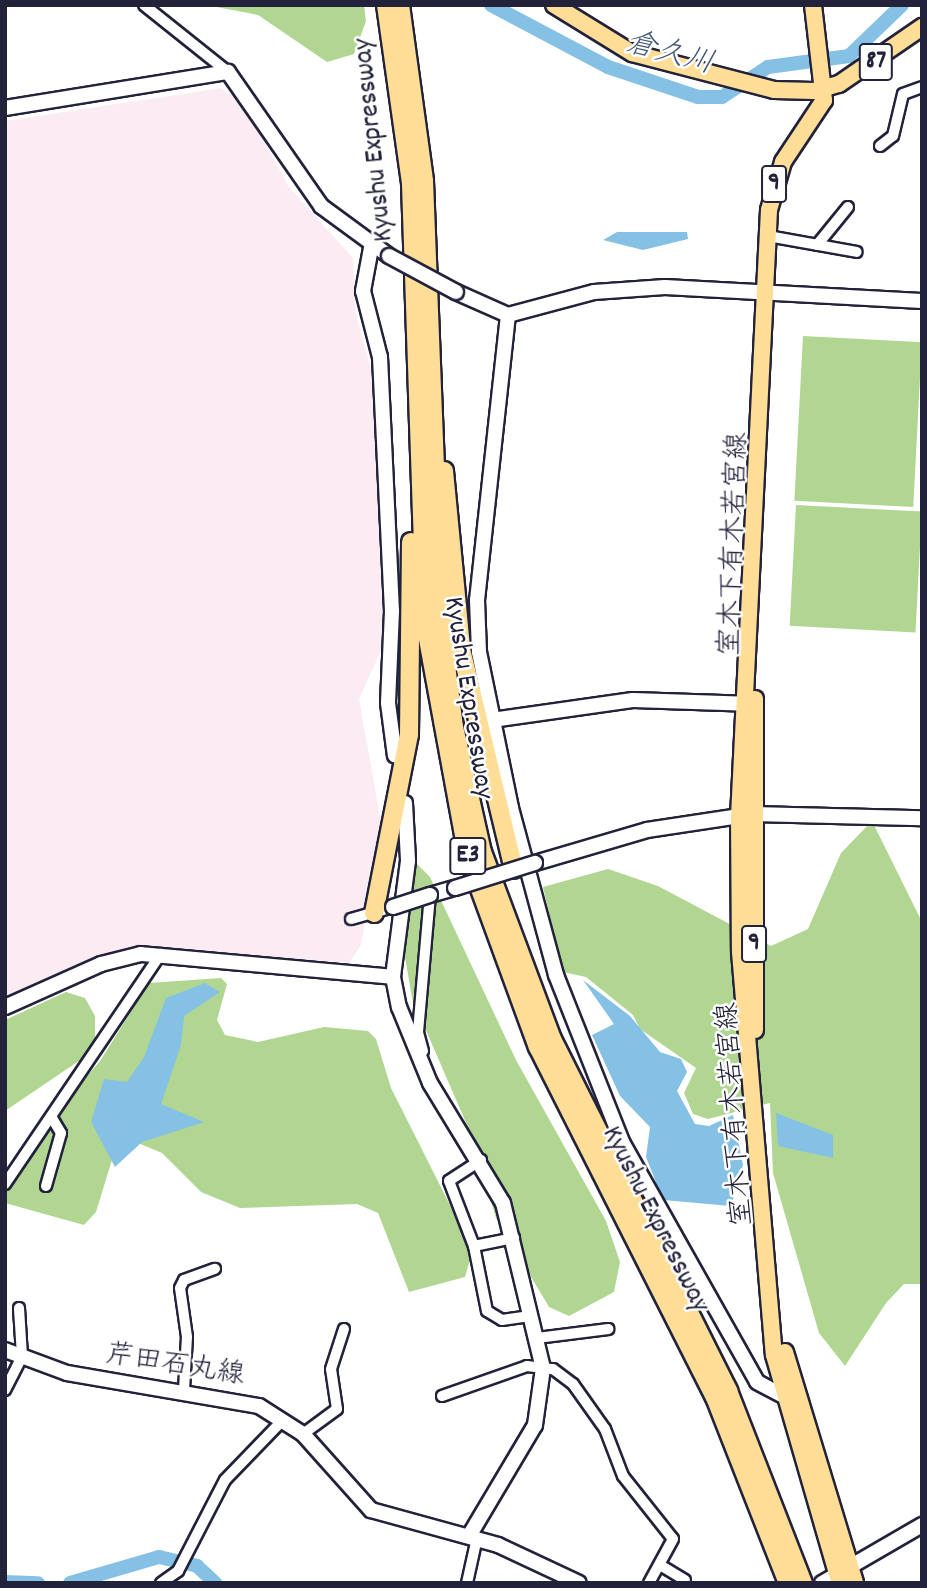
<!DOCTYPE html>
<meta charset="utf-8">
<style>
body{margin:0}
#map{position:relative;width:927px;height:1588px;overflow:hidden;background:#fff;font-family:Dekko,"Klee One",sans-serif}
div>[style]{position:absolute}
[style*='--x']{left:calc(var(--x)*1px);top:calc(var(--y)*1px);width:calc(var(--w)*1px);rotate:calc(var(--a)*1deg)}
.built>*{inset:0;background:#fbebf2}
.green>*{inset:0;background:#b0d692;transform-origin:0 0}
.water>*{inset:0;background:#84c1e4}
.river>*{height:14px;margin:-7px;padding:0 7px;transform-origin:7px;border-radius:7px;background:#84c1e4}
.roads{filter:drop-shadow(2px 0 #22223b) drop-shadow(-2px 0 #22223b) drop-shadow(0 2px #22223b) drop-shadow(0 -2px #22223b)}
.street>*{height:10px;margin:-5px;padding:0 5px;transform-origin:5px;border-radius:5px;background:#fff}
.secondary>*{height:14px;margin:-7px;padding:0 7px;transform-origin:7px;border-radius:7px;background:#fff}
.primary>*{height:16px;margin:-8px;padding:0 8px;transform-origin:8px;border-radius:8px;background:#fedd96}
.highway>*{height:18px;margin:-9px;padding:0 9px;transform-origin:9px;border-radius:9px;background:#fedd96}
.bridges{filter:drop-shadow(2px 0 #22223b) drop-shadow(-2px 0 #22223b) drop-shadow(0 2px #22223b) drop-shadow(0 -2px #22223b)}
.secondary-bridge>*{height:14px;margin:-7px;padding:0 7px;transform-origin:7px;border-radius:7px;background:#fff}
span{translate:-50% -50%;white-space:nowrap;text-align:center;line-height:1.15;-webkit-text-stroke:5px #fff;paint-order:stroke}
.shield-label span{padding:2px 5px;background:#fff;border:2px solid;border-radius:5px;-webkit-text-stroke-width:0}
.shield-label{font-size:26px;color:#22223b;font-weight:700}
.street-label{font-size:28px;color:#22223b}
.water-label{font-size:30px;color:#445a76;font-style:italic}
.frame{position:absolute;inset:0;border:7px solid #22223b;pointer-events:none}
</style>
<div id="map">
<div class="built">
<i style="clip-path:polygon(221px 88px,245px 106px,289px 187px,353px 258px,355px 310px,372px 372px,384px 644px,359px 699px,381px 823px,361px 945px,349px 963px,129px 947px,5px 1000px,5px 121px)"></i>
</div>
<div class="green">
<i style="clip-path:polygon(206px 5px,364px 5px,366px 21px,354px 54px,327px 62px,258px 15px)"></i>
<i style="left:803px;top:336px;width:119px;height:165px;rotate:3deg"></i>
<i style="left:796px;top:505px;width:126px;height:121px;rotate:3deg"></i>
<i style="clip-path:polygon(872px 821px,922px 922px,922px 1284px,904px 1284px,886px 1303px,845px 1366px,819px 1333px,773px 1173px,770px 1103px,708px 1119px,693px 1114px,684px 1093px,696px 1068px,640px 1029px,633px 1015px,586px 977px,563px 972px,543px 887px,608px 869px,658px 886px,771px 946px,808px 929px,841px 853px)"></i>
<i style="clip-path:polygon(415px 862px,430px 877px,516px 1060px,606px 1221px,620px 1262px,614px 1292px,569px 1316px,549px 1307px,496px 1218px,470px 1132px,412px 998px,403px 945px,408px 864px)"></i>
<i style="clip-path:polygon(221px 978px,227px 984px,217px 1020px,225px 1035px,258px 1042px,324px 1027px,368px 1031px,376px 1039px,391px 1088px,464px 1233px,471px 1256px,465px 1277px,409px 1292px,378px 1213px,357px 1204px,240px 1208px,201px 1192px,162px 1153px,133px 1141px,115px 1150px,96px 1212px,84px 1225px,5px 1203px,6px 1171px,100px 1061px,149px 983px)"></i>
<i style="clip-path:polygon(66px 992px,85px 998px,95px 1016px,95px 1050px,5px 1111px,5px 1020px)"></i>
</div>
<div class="water">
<i style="clip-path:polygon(617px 232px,687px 232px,688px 239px,643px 250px,603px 240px)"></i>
<i style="clip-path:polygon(583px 980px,630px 1016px,660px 1052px,681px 1059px,687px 1072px,677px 1091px,695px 1124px,709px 1126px,733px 1115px,743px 1165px,731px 1206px,663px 1200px,646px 1157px,650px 1127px,620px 1096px,592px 1035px,614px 1024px)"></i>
<i style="clip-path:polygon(205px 983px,220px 992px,184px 1016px,181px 1045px,161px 1104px,204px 1122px,142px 1142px,115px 1167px,91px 1122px,104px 1079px,127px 1082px,144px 1057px,166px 998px)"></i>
<i style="clip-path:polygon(776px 1113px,833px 1135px,833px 1158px,778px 1146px)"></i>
</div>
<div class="river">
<i style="--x:491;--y:5;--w:132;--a:27.9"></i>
<i style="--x:608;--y:67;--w:95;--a:18.4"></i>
<i style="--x:698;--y:97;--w:24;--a:0"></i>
<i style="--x:722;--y:97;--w:55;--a:-33.1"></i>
<i style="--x:768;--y:67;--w:82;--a:-7.7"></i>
<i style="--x:849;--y:56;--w:74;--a:-43.9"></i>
<i style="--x:5;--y:1582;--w:33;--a:2"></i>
<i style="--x:70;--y:1583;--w:93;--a:-16.3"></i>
<i style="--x:159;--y:1557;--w:39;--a:13"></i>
<i style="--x:197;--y:1566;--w:25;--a:43"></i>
</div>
<div class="roads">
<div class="street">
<i style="--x:144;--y:5;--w:107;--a:38.6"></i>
<i style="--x:880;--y:146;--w:16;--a:-38"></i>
<i style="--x:893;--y:136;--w:43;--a:-76.6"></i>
<i style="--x:903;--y:94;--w:20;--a:-20"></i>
<i style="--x:768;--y:236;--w:90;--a:10.2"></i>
<i style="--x:817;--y:245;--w:49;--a:-50.8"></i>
<i style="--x:351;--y:919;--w:44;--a:-15.9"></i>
<i style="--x:423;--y:1051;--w:20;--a:-105"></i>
<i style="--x:418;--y:1032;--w:138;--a:-85"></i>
<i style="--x:481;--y:1160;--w:38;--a:147"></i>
<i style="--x:449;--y:1181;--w:70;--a:69"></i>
<i style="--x:474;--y:1246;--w:66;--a:78.7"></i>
<i style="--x:487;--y:1311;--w:17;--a:31"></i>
<i style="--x:502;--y:1320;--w:30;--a:-8"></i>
<i style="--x:5;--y:1184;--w:278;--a:-55.9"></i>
<i style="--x:46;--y:1186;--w:55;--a:-74.2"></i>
<i style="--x:61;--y:1133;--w:17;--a:-121"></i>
<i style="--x:474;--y:1246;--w:41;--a:-11.3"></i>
<i style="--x:537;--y:1338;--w:72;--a:-7.2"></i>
<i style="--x:5;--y:1390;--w:38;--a:-63"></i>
<i style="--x:22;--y:1356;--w:48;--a:-93.6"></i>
<i style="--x:184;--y:1390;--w:53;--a:-86.8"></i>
<i style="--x:187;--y:1337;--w:49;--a:-98.1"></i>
<i style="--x:180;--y:1288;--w:9;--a:-63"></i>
<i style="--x:184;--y:1280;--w:33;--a:-20"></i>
<i style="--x:442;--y:1396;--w:90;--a:-19.4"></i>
<i style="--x:527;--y:1366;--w:26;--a:7"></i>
<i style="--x:553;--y:1369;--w:25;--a:37"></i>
<i style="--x:573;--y:1384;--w:55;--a:54.6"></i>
<i style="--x:605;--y:1429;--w:50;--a:69"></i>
<i style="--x:623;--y:1476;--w:80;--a:51.6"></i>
<i style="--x:673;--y:1539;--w:50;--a:118.6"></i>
<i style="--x:303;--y:1434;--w:42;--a:-36.3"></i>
<i style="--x:337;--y:1409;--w:40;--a:-98.5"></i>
<i style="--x:331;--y:1369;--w:42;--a:-72"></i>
<i style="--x:660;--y:1565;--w:29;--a:31"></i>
<i style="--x:161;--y:1583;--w:21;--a:-35"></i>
<i style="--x:178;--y:1571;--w:102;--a:-62.7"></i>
<i style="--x:225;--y:1480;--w:83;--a:-46"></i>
<i style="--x:467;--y:1583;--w:46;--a:-77.5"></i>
</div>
<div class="secondary">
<i style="--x:5;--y:108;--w:226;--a:-9.2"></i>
<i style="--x:228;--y:72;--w:163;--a:55.2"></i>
<i style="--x:321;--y:206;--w:84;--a:36.3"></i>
<i style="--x:371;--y:248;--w:44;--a:100.5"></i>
<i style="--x:363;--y:291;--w:68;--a:75.6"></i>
<i style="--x:380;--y:357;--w:254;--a:87.3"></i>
<i style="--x:392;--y:611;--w:92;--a:92.5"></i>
<i style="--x:388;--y:703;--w:53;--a:82.5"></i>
<i style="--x:456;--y:292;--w:57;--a:23.9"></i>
<i style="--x:508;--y:315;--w:89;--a:-15"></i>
<i style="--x:594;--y:292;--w:71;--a:-4"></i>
<i style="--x:665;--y:287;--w:257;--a:3.1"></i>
<i style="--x:508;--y:315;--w:287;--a:96.2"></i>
<i style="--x:477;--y:600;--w:52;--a:87.8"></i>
<i style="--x:479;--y:652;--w:159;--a:78.4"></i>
<i style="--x:511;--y:808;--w:173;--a:74.9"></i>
<i style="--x:556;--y:975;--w:180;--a:68.4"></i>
<i style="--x:622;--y:1142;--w:275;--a:60.6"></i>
<i style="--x:757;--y:1382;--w:27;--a:28"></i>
<i style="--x:492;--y:720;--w:142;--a:-8.1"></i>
<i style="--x:633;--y:700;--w:121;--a:1.9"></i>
<i style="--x:405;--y:803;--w:58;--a:87"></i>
<i style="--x:408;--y:861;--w:117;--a:97.4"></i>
<i style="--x:393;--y:977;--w:31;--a:79"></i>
<i style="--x:399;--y:1007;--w:82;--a:67.8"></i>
<i style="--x:430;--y:1083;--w:140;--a:58.7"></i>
<i style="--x:503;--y:1203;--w:170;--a:76.4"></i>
<i style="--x:543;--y:1368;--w:58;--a:98"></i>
<i style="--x:535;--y:1425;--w:129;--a:120.7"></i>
<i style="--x:535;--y:863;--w:117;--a:-16.4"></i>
<i style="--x:647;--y:830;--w:107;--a:-8.6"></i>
<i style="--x:753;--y:814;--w:169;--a:1.4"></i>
<i style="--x:430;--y:895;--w:26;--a:-16"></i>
<i style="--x:5;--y:1007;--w:105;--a:-24.1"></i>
<i style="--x:101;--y:964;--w:41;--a:-14"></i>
<i style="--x:141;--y:954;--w:253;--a:5.2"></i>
<i style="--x:5;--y:1350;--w:66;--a:20.4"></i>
<i style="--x:67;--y:1373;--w:195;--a:9.8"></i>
<i style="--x:259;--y:1406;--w:52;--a:32.5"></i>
<i style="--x:303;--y:1434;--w:102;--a:48.2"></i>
<i style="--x:371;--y:1510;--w:132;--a:15.4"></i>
<i style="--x:498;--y:1545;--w:89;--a:25.1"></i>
<i style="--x:822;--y:1583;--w:116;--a:-30.1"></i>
</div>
<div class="primary">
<i style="--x:554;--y:5;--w:92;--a:31.6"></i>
<i style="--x:632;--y:53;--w:147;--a:14.6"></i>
<i style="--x:774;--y:90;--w:40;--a:1.4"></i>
<i style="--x:814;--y:91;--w:26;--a:-16"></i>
<i style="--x:839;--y:84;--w:101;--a:-34.5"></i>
<i style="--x:813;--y:5;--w:96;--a:83.4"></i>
<i style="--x:824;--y:100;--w:74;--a:123.5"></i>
<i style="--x:783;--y:162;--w:50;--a:106.3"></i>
<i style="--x:769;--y:210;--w:607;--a:92.83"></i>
<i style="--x:739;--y:816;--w:136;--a:89.6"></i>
<i style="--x:740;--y:952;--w:404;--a:85.2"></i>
<i style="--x:774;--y:1355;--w:237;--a:73.9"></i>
<i style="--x:755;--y:1030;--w:331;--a:-90"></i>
<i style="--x:785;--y:1352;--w:241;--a:73.1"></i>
</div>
<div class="highway">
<i style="--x:386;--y:5;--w:181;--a:82"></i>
<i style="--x:411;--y:184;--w:444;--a:88.1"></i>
<i style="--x:426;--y:628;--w:232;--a:79.6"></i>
<i style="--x:468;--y:856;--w:203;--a:69.9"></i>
<i style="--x:538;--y:1047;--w:392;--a:63.2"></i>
<i style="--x:715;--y:1397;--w:200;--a:68.6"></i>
<i style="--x:400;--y:5;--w:178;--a:82.2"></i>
<i style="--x:424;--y:181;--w:445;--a:87.8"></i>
<i style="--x:441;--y:626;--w:102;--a:82.7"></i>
<i style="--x:454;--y:727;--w:128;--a:77.4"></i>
<i style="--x:482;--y:852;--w:200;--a:69.5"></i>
<i style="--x:552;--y:1039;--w:394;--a:63.4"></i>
<i style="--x:728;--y:1391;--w:206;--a:68.7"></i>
<i style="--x:444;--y:471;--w:179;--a:84.5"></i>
<i style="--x:461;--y:649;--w:226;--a:76.5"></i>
<i style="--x:374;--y:913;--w:181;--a:-78.9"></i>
<i style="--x:409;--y:735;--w:193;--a:-89.4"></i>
</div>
</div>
<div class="bridges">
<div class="secondary-bridge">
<i style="--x:389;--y:256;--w:76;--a:28.2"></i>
<i style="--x:455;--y:888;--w:84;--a:-17.4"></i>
<i style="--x:393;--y:907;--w:39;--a:-18"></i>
</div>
</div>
<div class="shield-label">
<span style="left:876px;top:62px">87</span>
<span style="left:774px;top:184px">9</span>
<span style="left:468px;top:856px">E3</span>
<span style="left:754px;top:944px">9</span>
</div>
<div class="street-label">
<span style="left:375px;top:140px;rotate:-96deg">Kyushu Expressway</span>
<span style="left:736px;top:544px;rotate:-88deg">室木下有木若宮線</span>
<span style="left:467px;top:698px;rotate:81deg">Kyushu Expressway</span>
<span style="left:737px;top:1114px;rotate:-94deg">室木下有木若宮線</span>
<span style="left:654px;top:1220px;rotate:63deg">Kyushu Expressway</span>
<span style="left:175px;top:1367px;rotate:9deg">芹田石丸線</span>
</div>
<div class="water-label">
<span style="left:669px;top:56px;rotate:15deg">倉久川</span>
</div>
<div class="frame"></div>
</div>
